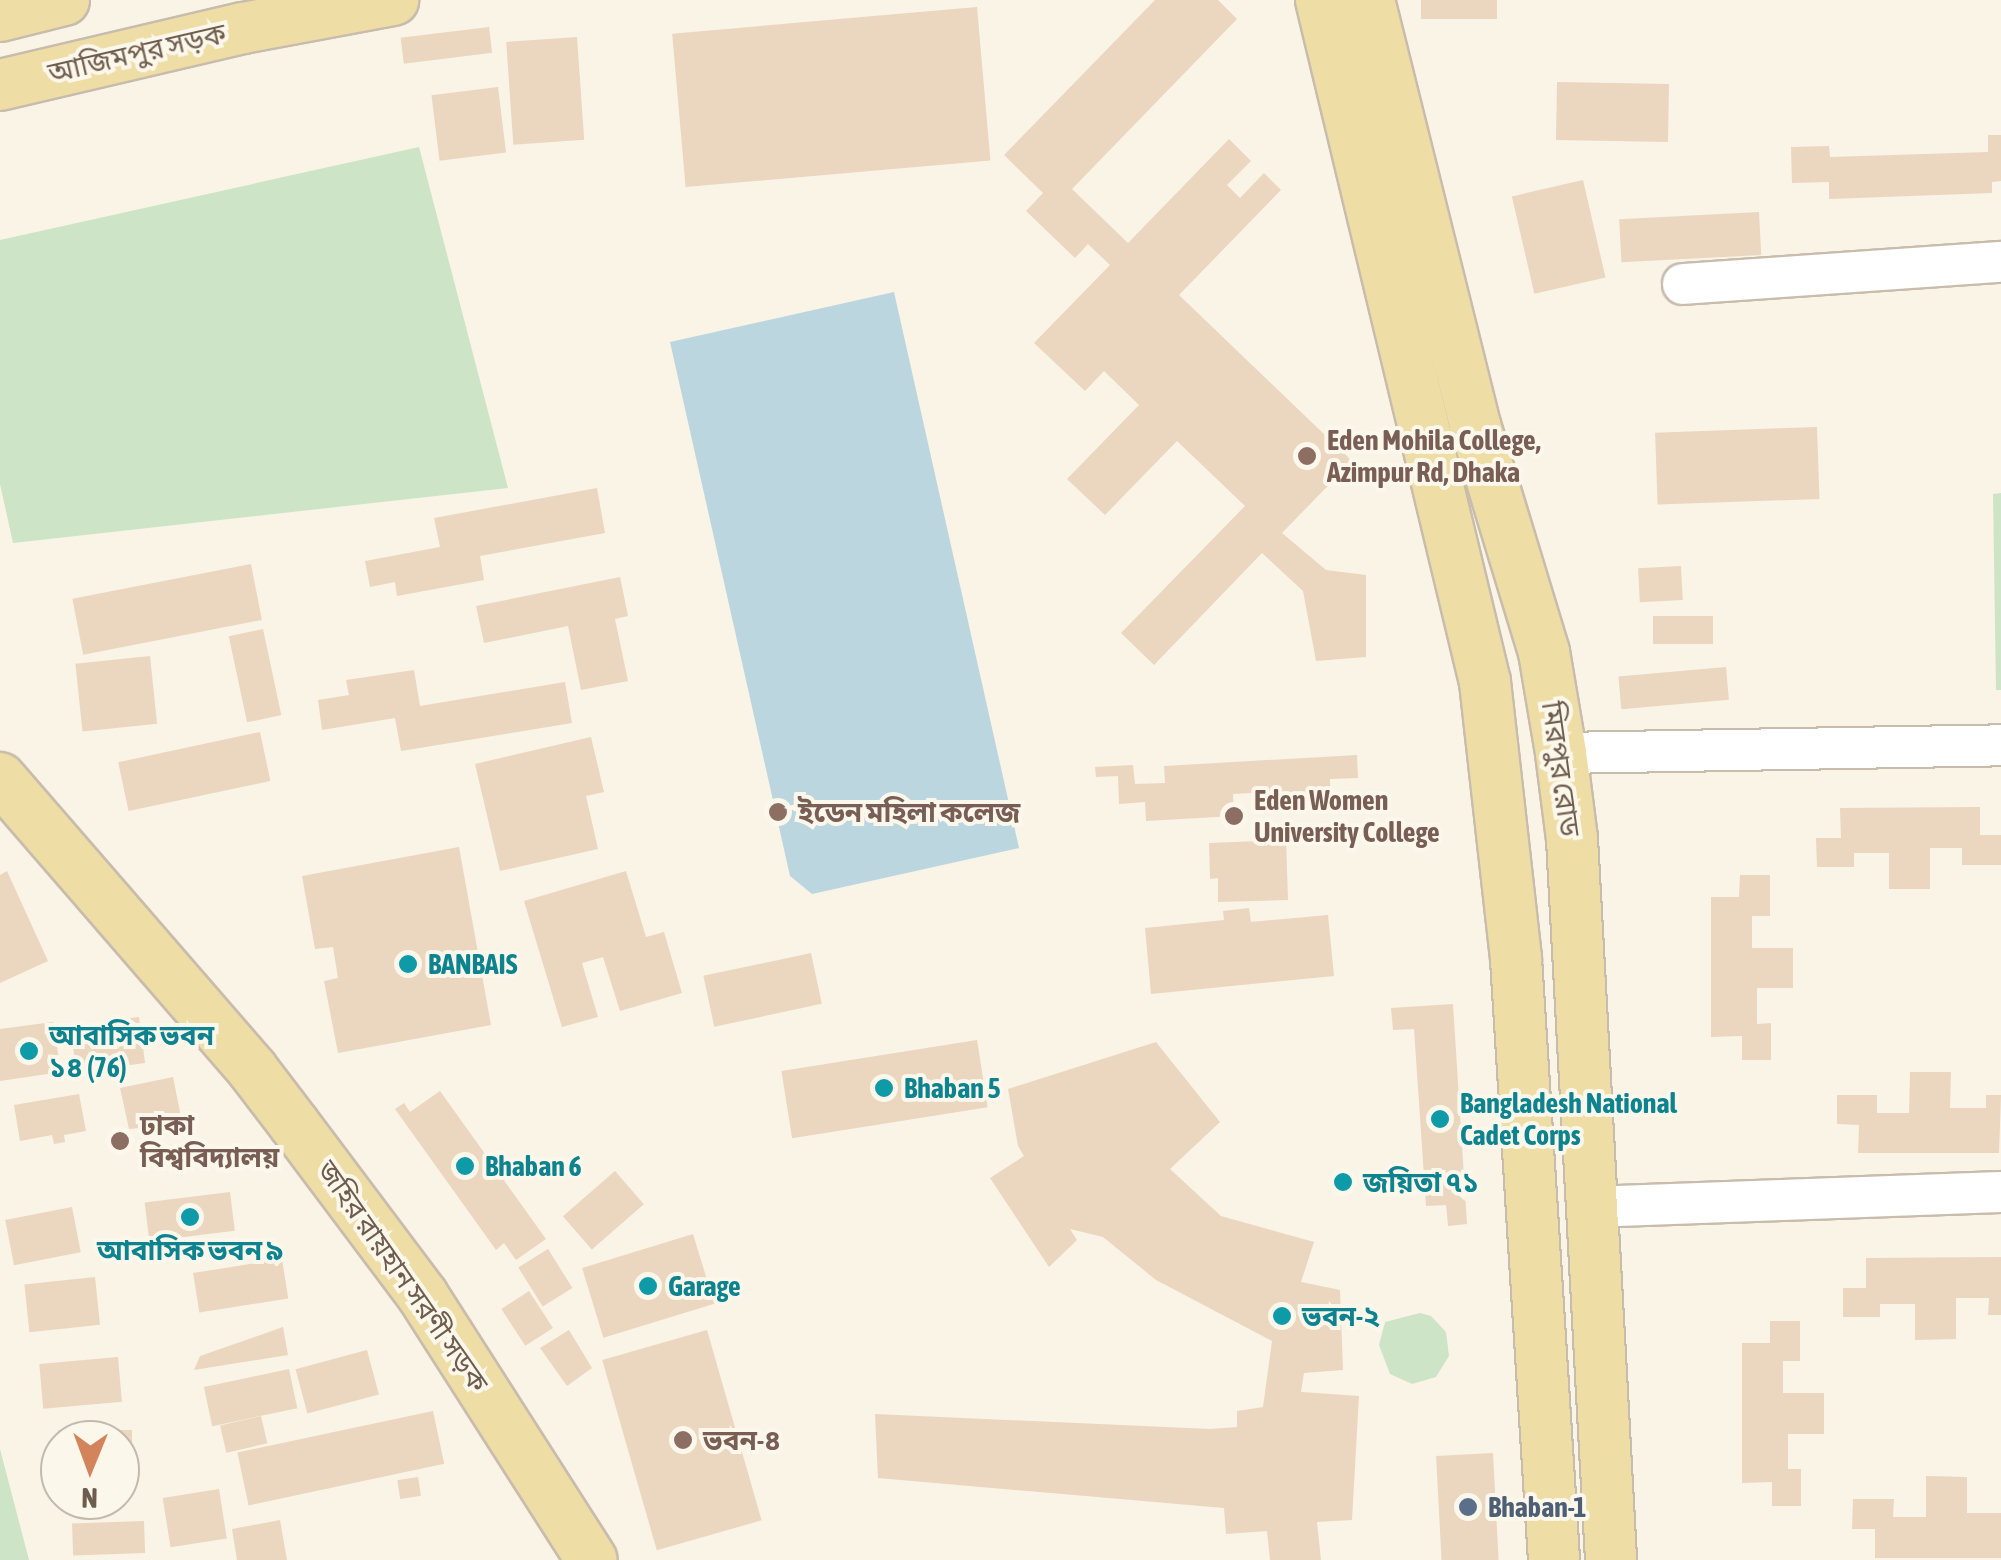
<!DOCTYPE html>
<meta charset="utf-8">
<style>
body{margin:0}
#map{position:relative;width:2001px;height:1560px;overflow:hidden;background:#f9f4e5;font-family:"Asap Condensed","Noto Sans Bengali",sans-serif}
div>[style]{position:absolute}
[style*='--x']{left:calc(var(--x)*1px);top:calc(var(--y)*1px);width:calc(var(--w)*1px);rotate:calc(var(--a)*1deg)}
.green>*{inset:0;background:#cee4c6}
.water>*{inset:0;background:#bcd6e0}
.building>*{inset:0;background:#ebd6c0;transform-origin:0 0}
.roads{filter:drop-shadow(2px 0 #c8bcad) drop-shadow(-2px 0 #c8bcad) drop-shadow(0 2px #c8bcad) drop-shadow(0 -2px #c8bcad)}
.minor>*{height:40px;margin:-20px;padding:0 20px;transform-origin:20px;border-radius:20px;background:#fff}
.major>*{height:50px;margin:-25px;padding:0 25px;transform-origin:25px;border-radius:25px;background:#efdda6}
.dots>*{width:28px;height:28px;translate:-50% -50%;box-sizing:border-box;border:5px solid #fcf7eb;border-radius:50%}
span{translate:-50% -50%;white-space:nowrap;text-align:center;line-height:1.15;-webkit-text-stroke:8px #fcf7eb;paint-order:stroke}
.street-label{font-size:28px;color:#6e5d4e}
.education-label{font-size:28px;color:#785e54;font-weight:700}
.left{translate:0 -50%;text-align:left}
.culture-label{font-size:28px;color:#0d838f;font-weight:700}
.service-label{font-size:28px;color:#4e5e75;font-weight:700}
.north{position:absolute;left:40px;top:1420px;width:100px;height:100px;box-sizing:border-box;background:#fcf7eb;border:2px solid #c3b9ac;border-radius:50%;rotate:181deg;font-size:28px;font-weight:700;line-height:40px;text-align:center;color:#6e5d4e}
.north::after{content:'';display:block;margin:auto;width:35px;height:45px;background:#d3845a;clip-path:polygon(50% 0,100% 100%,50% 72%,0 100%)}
</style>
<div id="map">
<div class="green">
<i style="clip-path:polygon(419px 147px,508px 488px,13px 543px,0 484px,0 240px)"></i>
<i style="clip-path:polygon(2001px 493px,2001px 690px,1996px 690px,1993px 494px)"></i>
<i style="clip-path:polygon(1420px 1313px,1431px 1316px,1446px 1332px,1449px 1356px,1436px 1377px,1412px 1384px,1390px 1374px,1379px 1345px,1385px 1322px)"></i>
<i style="clip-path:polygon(0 1449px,29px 1560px,0 1560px)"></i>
</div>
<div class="water">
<i style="clip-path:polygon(894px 292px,1019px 848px,812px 894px,790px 876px,670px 342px)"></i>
</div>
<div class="building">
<i style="clip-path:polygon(1155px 0,1218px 0,1237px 19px,1072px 189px,1128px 243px,1229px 139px,1251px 161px,1227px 185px,1240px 198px,1264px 173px,1281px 190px,1179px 295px,1352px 461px,1282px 533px,1326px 570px,1366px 575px,1366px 657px,1316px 661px,1303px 591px,1262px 553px,1154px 665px,1121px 633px,1245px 506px,1177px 441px,1105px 515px,1067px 479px,1139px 405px,1104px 371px,1085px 391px,1034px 343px,1110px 265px,1088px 244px,1075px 258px,1026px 211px,1043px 193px,1004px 155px)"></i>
<i style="left:1421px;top:0;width:76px;height:19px"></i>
<i style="left:977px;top:7px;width:154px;height:306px;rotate:85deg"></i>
<i style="left:489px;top:27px;width:26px;height:89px;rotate:83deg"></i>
<i style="left:577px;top:37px;width:103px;height:71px;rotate:86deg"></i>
<i style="left:1557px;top:82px;width:112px;height:58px;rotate:1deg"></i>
<i style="left:498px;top:87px;width:66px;height:67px;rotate:83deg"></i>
<i style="clip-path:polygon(1988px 135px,2001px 135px,2001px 181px,1992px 182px,1992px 193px,1829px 199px,1829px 182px,1792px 183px,1791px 147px,1829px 146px,1830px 157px,1988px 152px)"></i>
<i style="left:1583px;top:180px;width:100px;height:73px;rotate:77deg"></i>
<i style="left:1759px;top:212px;width:43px;height:140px;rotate:87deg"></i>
<i style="left:1817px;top:427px;width:72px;height:162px;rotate:88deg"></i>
<i style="clip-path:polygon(597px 488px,605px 533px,480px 556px,484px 580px,397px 596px,395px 582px,370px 587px,365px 561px,440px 547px,434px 518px)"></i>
<i style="left:251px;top:564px;width:57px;height:182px;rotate:79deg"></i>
<i style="left:1681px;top:566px;width:34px;height:43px;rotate:87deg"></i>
<i style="clip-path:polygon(620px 577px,628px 616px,615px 619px,628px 681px,581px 690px,568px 626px,484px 643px,476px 606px)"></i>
<i style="left:1653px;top:616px;width:60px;height:28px"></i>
<i style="left:263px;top:629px;width:88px;height:35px;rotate:78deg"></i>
<i style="left:150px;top:656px;width:68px;height:75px;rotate:84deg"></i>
<i style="left:1726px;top:667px;width:33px;height:108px;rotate:85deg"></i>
<i style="clip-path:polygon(414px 670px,420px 706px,565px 682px,572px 723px,401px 751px,395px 718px,322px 730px,318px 700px,349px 695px,346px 680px)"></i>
<i style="left:260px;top:732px;width:50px;height:145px;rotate:78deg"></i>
<i style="clip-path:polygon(591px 737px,604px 792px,586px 796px,598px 849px,500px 871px,475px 764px)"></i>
<i style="clip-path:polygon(1357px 755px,1358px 778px,1330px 779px,1330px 793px,1308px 794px,1309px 807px,1275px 808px,1274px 792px,1233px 794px,1234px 816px,1146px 821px,1145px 802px,1119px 804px,1118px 776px,1096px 777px,1095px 767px,1133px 765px,1135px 784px,1165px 783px,1164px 766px)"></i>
<i style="clip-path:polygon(1980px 807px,1980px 835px,2001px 835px,2001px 865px,1962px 865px,1962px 848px,1930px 848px,1930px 889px,1889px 889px,1889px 853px,1854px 853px,1854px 867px,1817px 867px,1816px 838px,1841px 838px,1840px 808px)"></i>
<i style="clip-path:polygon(1286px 840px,1288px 900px,1218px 902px,1218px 878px,1210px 879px,1209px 843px)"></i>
<i style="clip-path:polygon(459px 847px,491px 1025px,338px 1053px,324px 981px,338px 978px,333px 947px,315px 949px,302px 876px)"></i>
<i style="clip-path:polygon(7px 871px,48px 961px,0 983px,0 875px)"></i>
<i style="clip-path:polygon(626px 871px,646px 937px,664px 932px,682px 993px,620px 1011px,603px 957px,582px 963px,598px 1017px,562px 1027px,524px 901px)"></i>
<i style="clip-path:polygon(1740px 875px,1770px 875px,1770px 916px,1752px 916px,1752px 948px,1793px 948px,1793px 988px,1757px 988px,1757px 1024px,1771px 1023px,1771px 1060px,1742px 1060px,1742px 1036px,1711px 1037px,1711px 897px,1739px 897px)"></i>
<i style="clip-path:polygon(1249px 908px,1251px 922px,1328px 915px,1334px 976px,1151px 994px,1145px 928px,1224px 920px,1223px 911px)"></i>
<i style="left:811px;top:953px;width:52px;height:110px;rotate:78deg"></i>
<i style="clip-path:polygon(1453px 1004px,1467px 1224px,1448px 1226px,1446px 1205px,1426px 1206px,1414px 1029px,1393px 1030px,1391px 1008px)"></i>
<i style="clip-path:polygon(139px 1017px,145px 1063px,77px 1072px,70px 1029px,99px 1025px,101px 1040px,118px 1037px,115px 1020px)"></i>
<i style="clip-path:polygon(53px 1022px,61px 1072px,0 1081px,0 1029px)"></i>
<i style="left:977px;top:1040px;width:68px;height:198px;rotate:81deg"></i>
<i style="clip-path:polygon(1156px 1042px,1220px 1122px,1170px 1169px,1221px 1216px,1314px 1242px,1301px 1282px,1340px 1290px,1343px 1370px,1304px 1373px,1301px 1392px,1359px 1396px,1352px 1520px,1317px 1522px,1321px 1560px,1270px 1560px,1267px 1531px,1226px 1534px,1224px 1508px,878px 1478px,875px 1414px,1210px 1429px,1237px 1427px,1237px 1411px,1263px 1407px,1272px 1341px,1156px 1280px,1103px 1237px,1070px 1229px,1077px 1240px,1049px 1267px,990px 1178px,1024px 1156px,1018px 1146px,1008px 1089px)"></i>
<i style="clip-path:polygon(1910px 1072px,1951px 1072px,1950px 1108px,1986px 1108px,1986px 1095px,2001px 1095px,1999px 1153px,1858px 1153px,1859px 1125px,1837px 1124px,1837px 1095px,1877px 1095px,1877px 1113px,1909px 1113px)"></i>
<i style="clip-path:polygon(173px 1077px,181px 1117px,168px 1120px,169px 1125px,129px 1129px,120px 1088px)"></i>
<i style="clip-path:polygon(440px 1091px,546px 1239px,516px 1260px,504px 1243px,496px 1250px,395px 1109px,404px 1103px,410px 1112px)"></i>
<i style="clip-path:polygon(79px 1094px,86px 1131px,64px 1135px,65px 1142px,54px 1144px,52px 1135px,20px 1141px,14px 1105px)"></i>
<i style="left:615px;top:1171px;width:44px;height:69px;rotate:49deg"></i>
<i style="left:230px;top:1192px;width:39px;height:86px;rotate:83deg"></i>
<i style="left:72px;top:1207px;width:46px;height:68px;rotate:79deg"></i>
<i style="left:693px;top:1234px;width:73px;height:116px;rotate:73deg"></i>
<i style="left:548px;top:1249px;width:46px;height:35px;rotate:58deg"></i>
<i style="clip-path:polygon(2001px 1257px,2001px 1315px,1988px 1315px,1989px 1298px,1956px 1298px,1956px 1339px,1915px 1340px,1915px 1304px,1880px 1304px,1880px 1317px,1843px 1317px,1843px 1288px,1866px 1288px,1866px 1258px)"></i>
<i style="left:282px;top:1259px;width:40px;height:90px;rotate:81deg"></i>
<i style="left:95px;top:1277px;width:48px;height:71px;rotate:84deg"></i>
<i style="left:529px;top:1291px;width:44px;height:33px;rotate:57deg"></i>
<i style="clip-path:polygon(1770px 1321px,1800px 1321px,1800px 1361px,1783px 1361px,1783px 1393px,1824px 1393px,1824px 1434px,1788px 1434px,1788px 1469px,1801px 1469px,1801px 1506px,1772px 1506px,1772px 1482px,1742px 1483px,1742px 1343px,1770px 1343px)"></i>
<i style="clip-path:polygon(283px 1327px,288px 1355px,194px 1370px,200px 1356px)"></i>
<i style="clip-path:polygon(569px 1330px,592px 1368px,567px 1386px,540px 1348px)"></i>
<i style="left:707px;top:1330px;width:198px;height:109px;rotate:74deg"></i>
<i style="left:367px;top:1350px;width:46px;height:74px;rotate:75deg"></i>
<i style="left:118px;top:1357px;width:45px;height:79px;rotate:85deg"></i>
<i style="left:289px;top:1369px;width:40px;height:87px;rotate:78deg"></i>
<i style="left:433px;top:1411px;width:54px;height:200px;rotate:78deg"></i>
<i style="left:261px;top:1416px;width:28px;height:42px;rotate:77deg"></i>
<i style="clip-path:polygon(58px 1430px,132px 1430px,132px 1472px,120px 1472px,120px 1440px,58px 1440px)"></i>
<i style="left:1493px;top:1453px;width:107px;height:57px;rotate:87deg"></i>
<i style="clip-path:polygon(1926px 1476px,1967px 1477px,1967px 1513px,2001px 1513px,2001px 1558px,1875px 1558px,1875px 1529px,1852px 1529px,1853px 1499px,1894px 1499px,1893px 1517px,1926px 1517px)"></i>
<i style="left:418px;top:1477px;width:19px;height:21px;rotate:81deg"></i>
<i style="left:219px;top:1489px;width:50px;height:57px;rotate:81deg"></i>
<i style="clip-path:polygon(280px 1520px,287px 1560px,237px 1560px,232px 1529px)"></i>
<i style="left:144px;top:1521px;width:32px;height:72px;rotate:88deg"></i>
</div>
<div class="roads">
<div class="minor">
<i style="--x:1683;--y:284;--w:319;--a:-4"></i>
<i style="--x:1561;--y:753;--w:440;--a:-1"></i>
<i style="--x:1590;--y:1207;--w:411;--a:-2.1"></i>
</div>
<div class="major">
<i style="--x:1321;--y:0;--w:701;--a:76.48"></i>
<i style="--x:1485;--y:682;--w:279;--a:83.6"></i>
<i style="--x:1516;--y:959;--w:602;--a:86.38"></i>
<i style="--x:1369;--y:0;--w:438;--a:76"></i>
<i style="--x:1475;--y:425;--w:237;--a:73.1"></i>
<i style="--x:1544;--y:652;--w:102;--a:80.4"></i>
<i style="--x:1561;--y:753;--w:87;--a:82.7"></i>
<i style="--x:1572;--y:839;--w:722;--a:86.9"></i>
<i style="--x:0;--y:16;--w:66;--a:-14"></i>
<i style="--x:0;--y:85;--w:250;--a:-13.2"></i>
<i style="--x:243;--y:28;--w:153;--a:-10.6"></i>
<i style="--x:0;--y:778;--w:385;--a:49.1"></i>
<i style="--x:252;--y:1069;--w:69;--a:52.6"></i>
<i style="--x:294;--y:1124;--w:215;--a:53.1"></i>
<i style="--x:423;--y:1296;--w:313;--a:57.4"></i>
</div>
</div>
<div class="dots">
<i style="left:1307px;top:456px;background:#8d6e63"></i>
<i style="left:778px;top:812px;background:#8d6e63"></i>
<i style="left:1234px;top:816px;background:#8d6e63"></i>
<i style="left:408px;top:964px;background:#0f9aa8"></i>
<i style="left:29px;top:1051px;background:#0f9aa8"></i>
<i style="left:884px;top:1088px;background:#0f9aa8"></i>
<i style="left:1440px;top:1119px;background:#0f9aa8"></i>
<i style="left:120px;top:1141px;background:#8d6e63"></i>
<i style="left:465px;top:1166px;background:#0f9aa8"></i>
<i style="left:1343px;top:1182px;background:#0f9aa8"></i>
<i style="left:190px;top:1217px;background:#0f9aa8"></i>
<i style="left:648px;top:1286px;background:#0f9aa8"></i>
<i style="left:1282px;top:1316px;background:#0f9aa8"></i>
<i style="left:683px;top:1440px;background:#8d6e63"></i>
<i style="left:1468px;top:1507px;background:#5c6f8a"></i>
</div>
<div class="street-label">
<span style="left:137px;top:53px;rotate:-13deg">আজিমপুর সড়ক</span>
<span style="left:1561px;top:769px;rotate:82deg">মিরপুর রোড</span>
<span style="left:403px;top:1276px;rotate:55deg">জহির রায়হান সরণী সড়ক</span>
</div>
<div class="education-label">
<span class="left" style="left:1327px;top:456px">Eden Mohila College,<br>Azimpur Rd, Dhaka</span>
<span class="left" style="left:1254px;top:816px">Eden Women<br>University College</span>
<span class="left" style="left:798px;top:812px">ইডেন মহিলা কলেজ</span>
<span class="left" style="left:140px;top:1141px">ঢাকা<br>বিশ্ববিদ্যালয়</span>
<span class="left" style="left:703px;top:1440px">ভবন-৪</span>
</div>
<div class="culture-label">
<span class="left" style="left:428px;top:964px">BANBAIS</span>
<span class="left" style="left:49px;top:1051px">আবাসিক ভবন<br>১৪ (76)</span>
<span class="left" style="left:904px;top:1088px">Bhaban 5</span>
<span class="left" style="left:1460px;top:1119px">Bangladesh National<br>Cadet Corps</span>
<span class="left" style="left:485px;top:1166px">Bhaban 6</span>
<span class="left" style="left:1363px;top:1182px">জয়িতা ৭১</span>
<span style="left:190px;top:1250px">আবাসিক ভবন ৯</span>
<span class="left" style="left:668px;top:1286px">Garage</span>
<span class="left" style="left:1302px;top:1316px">ভবন-২</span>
</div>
<div class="service-label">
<span class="left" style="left:1488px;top:1507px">Bhaban-1</span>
</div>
<div class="north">N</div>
</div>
